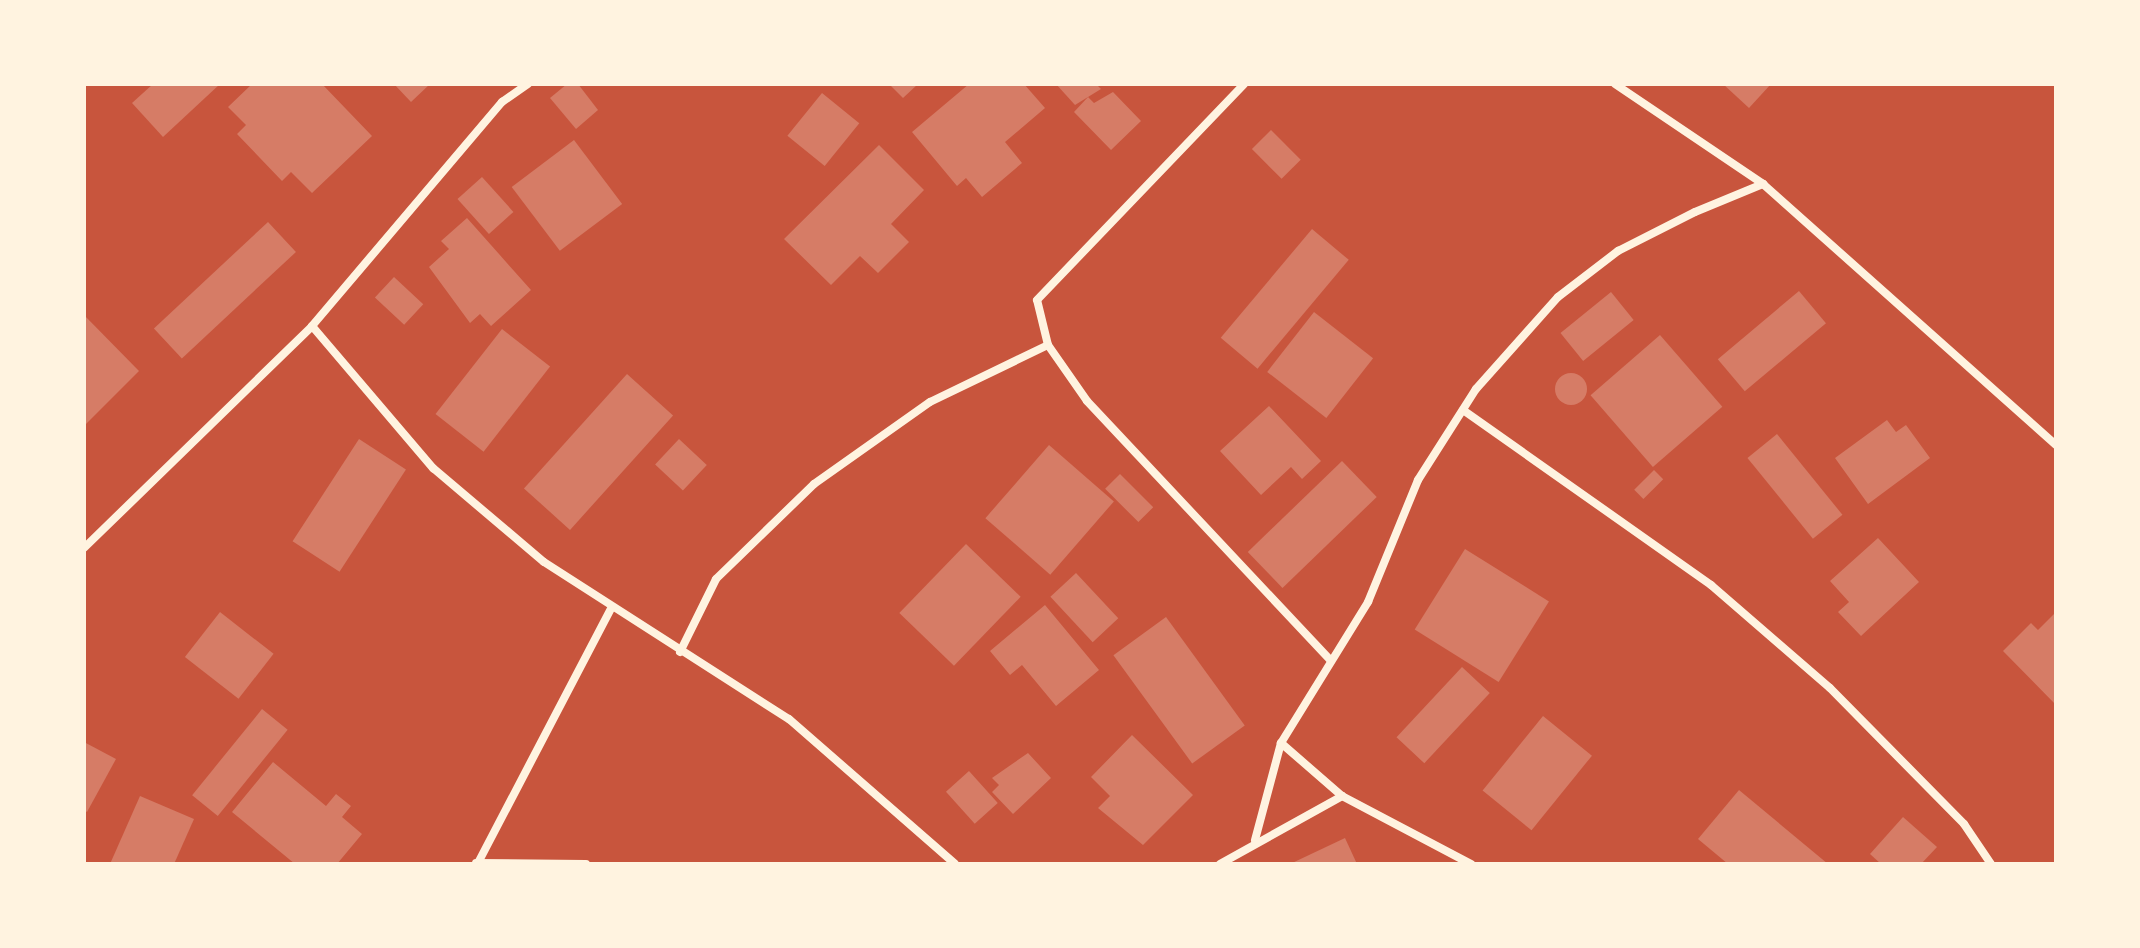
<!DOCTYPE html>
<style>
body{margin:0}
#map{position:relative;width:2140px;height:948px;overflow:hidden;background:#c8553d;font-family:Cabin,sans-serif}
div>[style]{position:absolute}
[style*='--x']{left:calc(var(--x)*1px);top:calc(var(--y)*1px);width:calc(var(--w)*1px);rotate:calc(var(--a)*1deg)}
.building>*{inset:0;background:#d67c66;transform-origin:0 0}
.round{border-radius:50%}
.minor>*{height:8px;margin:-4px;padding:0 4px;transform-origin:4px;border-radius:4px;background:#fff3e0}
span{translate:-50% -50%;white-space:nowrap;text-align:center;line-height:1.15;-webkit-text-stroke:6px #fff3e0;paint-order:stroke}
.frame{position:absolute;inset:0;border:86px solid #fff3e0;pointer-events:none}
</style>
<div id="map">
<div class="building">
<i style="clip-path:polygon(153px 84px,220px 84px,163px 137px,132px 103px)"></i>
<i style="clip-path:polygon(252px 84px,322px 84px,372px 136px,312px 193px,291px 172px,282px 181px,237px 134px,246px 125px,228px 107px)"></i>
<i style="clip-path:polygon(394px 84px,430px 84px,411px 102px)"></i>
<i style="clip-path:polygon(567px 84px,578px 84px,598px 110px,576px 129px,550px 98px)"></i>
<i style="clip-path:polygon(889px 84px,918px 84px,903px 98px)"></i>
<i style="clip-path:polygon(969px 84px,1024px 84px,1045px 108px,1005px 142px,1022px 163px,982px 197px,966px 178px,957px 186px,912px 132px)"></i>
<i style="clip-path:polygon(1056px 84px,1096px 84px,1101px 89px,1075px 105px)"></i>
<i style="clip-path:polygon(1723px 84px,1771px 84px,1749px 108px)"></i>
<i style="clip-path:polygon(1113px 92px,1141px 121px,1111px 150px,1074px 112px,1088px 97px,1094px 103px)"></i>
<i style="left:822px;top:93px;width:48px;height:55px;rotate:39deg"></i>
<i style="left:1271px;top:130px;width:42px;height:27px;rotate:45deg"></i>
<i style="left:574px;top:140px;width:80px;height:78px;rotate:53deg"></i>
<i style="clip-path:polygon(879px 145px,924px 190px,891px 224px,909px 242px,878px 273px,860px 256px,831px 285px,784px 239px)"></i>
<i style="left:482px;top:177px;width:47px;height:33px;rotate:48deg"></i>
<i style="clip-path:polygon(467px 218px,531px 290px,491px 326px,480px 314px,470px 323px,429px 267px,449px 249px,441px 241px)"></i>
<i style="left:268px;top:222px;width:41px;height:156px;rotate:47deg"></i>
<i style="left:1312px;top:229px;width:48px;height:142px;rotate:40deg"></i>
<i style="left:394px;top:277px;width:40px;height:28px;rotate:43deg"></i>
<i style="left:1799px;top:291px;width:42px;height:106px;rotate:50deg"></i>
<i style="left:1611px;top:292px;width:36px;height:65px;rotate:51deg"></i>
<i style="left:1314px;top:312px;width:75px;height:76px;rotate:38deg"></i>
<i style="clip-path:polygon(84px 315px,139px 371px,84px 426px)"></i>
<i style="left:502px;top:329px;width:61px;height:108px;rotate:38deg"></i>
<i style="left:1660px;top:335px;width:95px;height:92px;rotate:49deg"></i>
<i class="round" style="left:1555px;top:373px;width:32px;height:32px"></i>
<i style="left:627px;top:374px;width:62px;height:154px;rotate:42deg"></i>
<i style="clip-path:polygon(1269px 406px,1321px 461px,1302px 479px,1291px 467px,1261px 495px,1220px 451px)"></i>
<i style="clip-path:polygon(1887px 420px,1896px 432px,1906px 425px,1930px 458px,1868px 504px,1835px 458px)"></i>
<i style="left:1777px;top:434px;width:104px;height:38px;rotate:51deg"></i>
<i style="left:359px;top:439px;width:56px;height:122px;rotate:33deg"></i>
<i style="left:679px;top:439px;width:38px;height:35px;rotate:43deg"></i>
<i style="left:1049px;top:445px;width:86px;height:97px;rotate:41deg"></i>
<i style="left:1342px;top:461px;width:50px;height:131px;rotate:46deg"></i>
<i style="left:1654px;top:470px;width:13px;height:28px;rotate:45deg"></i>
<i style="left:1120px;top:474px;width:47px;height:21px;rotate:45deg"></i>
<i style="clip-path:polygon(1878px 538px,1919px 582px,1861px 636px,1838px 612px,1849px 602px,1830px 581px)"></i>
<i style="left:966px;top:544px;width:76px;height:96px;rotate:44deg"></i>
<i style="left:1465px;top:549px;width:99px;height:95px;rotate:32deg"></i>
<i style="left:1076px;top:573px;width:62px;height:35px;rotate:47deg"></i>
<i style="clip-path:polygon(1045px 605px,1099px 670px,1056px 706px,1022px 665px,1010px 675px,990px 651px)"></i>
<i style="left:220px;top:612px;width:68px;height:57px;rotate:38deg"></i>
<i style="clip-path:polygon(2056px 612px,2056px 705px,2003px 651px,2031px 623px,2038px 630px)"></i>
<i style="left:1166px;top:617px;width:134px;height:65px;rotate:54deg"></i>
<i style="left:1462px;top:667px;width:38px;height:96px;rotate:43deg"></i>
<i style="left:262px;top:709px;width:33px;height:111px;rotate:39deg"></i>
<i style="left:1543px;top:716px;width:63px;height:96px;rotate:39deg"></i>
<i style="clip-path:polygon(1132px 735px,1193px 795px,1143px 845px,1098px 808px,1110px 796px,1091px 777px)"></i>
<i style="clip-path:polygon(84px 742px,116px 759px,87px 812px,84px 810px)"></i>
<i style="clip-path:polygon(1028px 753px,1051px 778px,1013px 814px,992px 792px,999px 785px,992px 778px)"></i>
<i style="clip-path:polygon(273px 762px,326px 806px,336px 794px,351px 806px,342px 817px,362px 834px,337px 864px,295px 864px,232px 812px)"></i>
<i style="left:969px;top:771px;width:43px;height:31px;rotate:48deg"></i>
<i style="clip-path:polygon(1739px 790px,1828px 864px,1728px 864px,1698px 839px)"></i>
<i style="clip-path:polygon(140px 796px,194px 819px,174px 864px,110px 864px)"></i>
<i style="clip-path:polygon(1903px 817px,1937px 847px,1921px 864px,1881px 864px,1870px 854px)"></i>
<i style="clip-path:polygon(1345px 838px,1357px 864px,1290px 864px)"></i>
</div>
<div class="minor">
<i style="--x:1615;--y:84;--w:179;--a:34"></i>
<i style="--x:312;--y:326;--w:294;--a:-49.7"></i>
<i style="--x:502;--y:102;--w:32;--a:-35"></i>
<i style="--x:1048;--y:345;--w:46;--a:-103.7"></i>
<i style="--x:1037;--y:300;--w:299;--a:-46.2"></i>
<i style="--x:1463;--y:410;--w:304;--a:35.2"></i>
<i style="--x:1711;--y:585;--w:157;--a:40.9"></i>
<i style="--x:1830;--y:688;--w:191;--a:45.4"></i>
<i style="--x:1964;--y:824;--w:48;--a:56"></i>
<i style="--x:84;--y:548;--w:318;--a:-44.2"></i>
<i style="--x:312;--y:326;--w:187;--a:49.6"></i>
<i style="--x:433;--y:468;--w:145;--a:40.3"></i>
<i style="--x:544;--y:562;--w:291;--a:32.7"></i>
<i style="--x:789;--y:719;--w:220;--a:41.1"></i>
<i style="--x:680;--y:652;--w:81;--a:-63.7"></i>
<i style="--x:716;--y:579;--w:136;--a:-44.1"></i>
<i style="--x:814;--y:484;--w:142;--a:-35.3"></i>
<i style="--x:930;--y:402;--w:131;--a:-25.8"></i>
<i style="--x:1048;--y:345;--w:68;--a:55.1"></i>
<i style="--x:1087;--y:401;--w:354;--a:46.8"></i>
<i style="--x:1342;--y:796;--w:81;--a:-139"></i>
<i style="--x:1281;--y:743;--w:166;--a:-58.3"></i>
<i style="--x:1368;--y:602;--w:132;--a:-67.7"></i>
<i style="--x:1418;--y:480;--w:108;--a:-57.5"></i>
<i style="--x:1476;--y:389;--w:123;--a:-48.3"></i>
<i style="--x:1558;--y:297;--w:76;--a:-37.5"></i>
<i style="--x:1618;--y:251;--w:86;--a:-26.9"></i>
<i style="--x:1695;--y:212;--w:74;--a:-22.4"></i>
<i style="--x:1763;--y:184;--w:392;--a:41.7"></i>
<i style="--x:1255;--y:840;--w:100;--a:-75"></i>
<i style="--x:479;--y:861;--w:284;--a:-62.4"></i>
<i style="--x:476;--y:863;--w:110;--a:0.5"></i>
<i style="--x:1220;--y:864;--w:140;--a:-29.1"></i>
<i style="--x:1342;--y:796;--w:146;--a:27.8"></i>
</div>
<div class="frame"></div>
</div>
